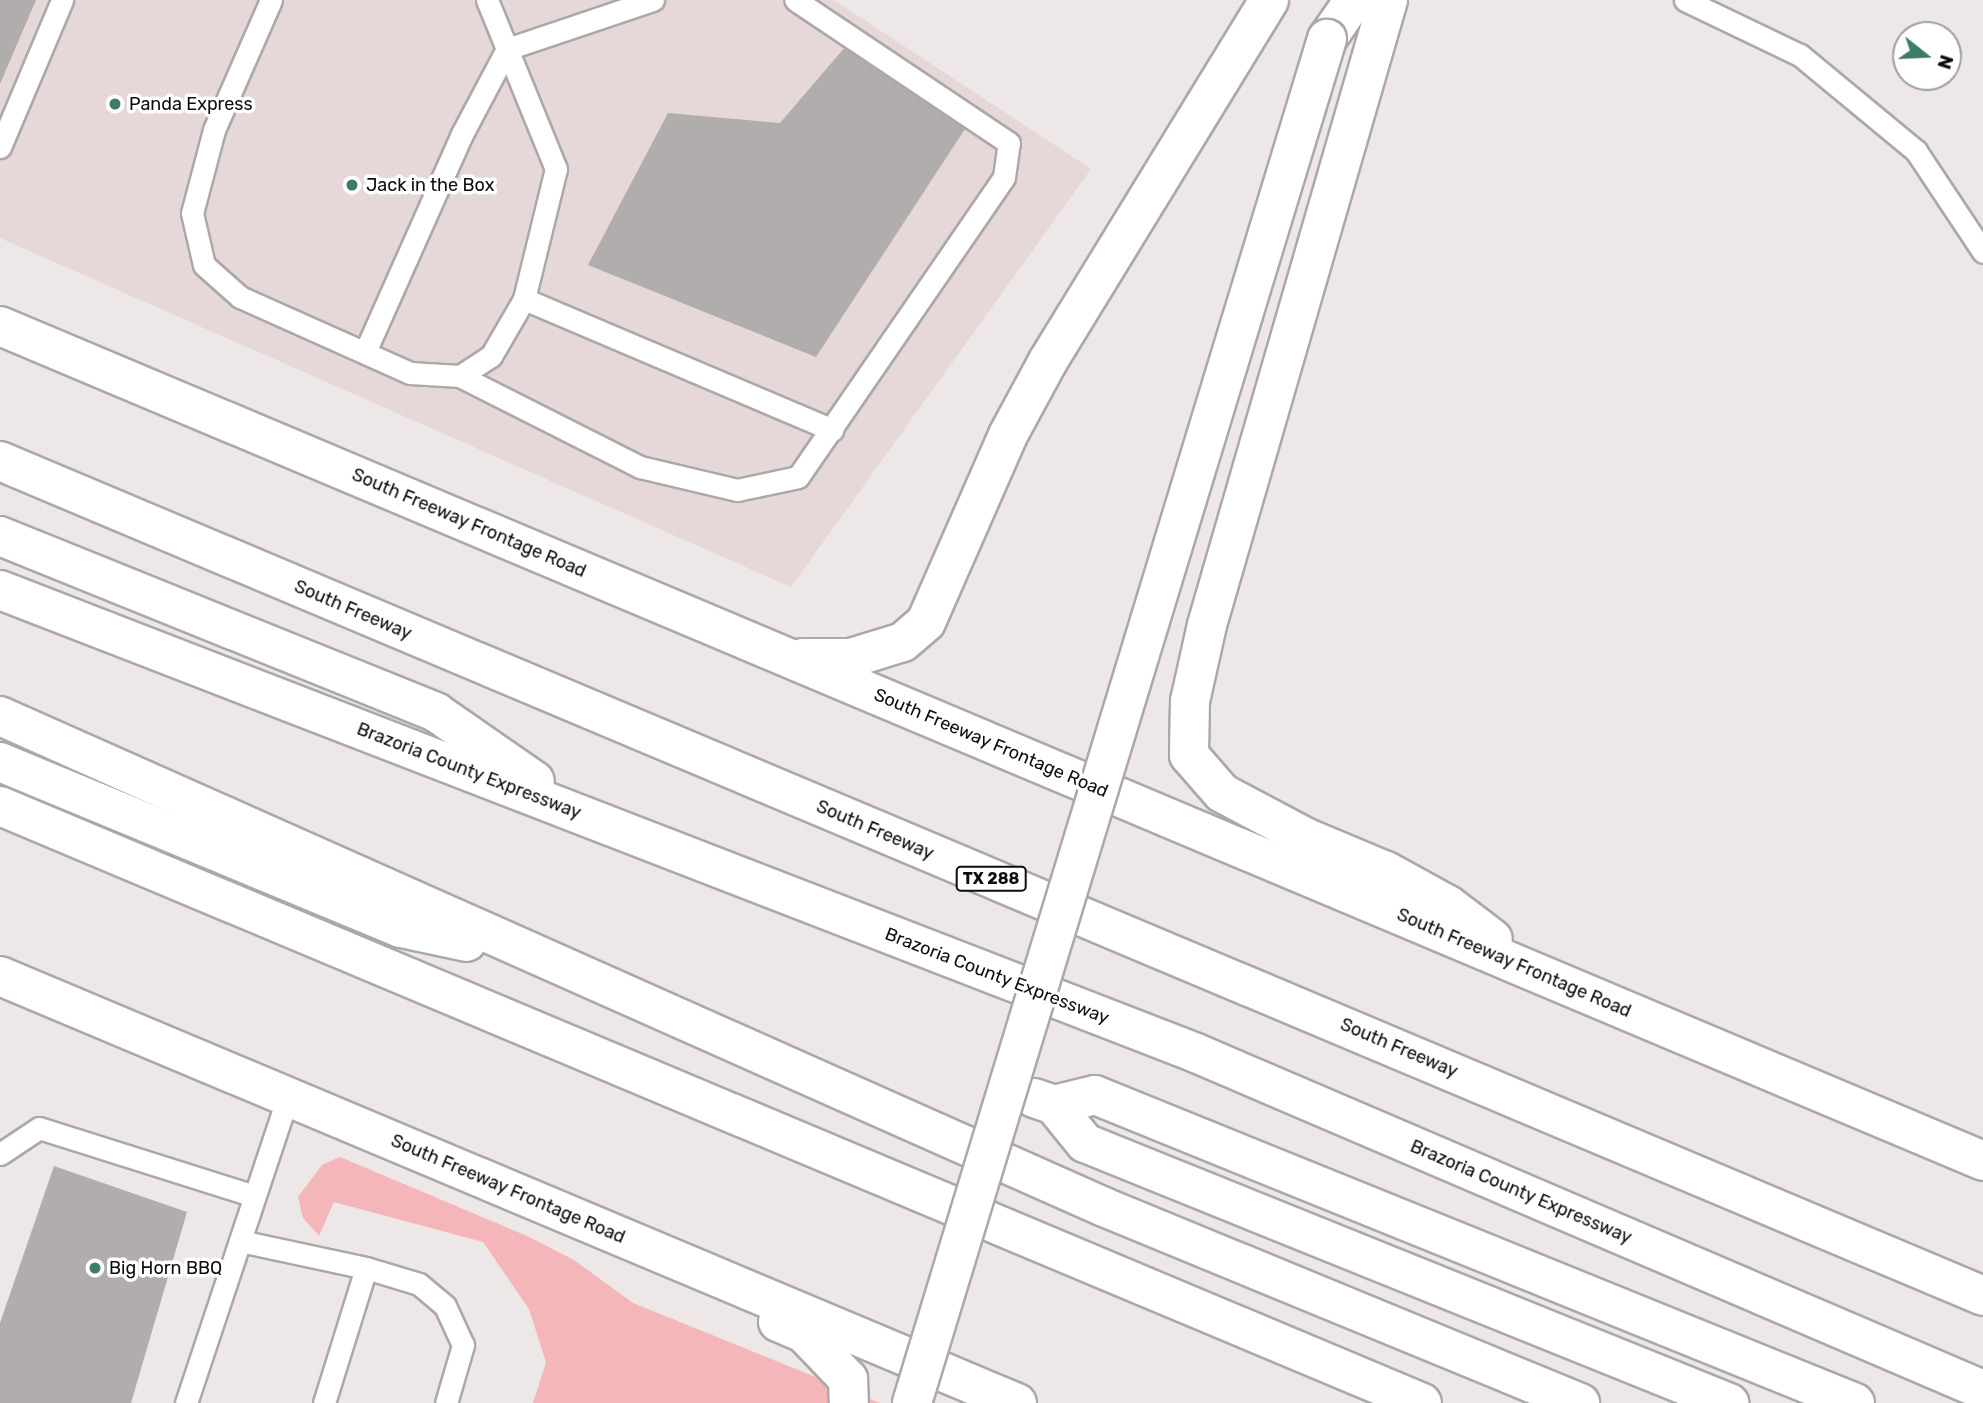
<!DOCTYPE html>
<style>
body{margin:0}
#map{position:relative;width:1983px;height:1403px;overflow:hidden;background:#ede7e7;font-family:Rubik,sans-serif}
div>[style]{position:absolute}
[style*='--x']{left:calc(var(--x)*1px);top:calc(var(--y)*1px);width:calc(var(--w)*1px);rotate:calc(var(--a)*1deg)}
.built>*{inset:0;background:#e6d7d8}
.green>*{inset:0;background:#f4b6b9}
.building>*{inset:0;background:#b2adad}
.roads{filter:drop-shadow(2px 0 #ada8a8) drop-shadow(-2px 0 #ada8a8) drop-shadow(0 2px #ada8a8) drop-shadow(0 -2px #ada8a8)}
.service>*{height:21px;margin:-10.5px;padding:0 10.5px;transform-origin:10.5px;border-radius:10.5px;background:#fff}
.tertiary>*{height:38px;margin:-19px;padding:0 19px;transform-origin:19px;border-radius:19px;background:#fff}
.secondary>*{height:38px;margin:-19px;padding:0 19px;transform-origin:19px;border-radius:19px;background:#fff}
.motorway>*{height:38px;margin:-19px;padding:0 19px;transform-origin:19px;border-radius:19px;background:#fff}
.bridges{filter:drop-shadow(2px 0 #ada8a8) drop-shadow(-2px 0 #ada8a8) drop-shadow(0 2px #ada8a8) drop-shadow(0 -2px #ada8a8)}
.tertiary-bridge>*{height:38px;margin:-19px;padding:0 19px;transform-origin:19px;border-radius:19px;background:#fff}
.dots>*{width:19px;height:19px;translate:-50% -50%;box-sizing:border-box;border:4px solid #fff;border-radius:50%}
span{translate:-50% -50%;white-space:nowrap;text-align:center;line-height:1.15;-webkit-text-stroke:7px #fff;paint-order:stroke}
.shield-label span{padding:2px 5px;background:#fff;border:2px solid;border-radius:5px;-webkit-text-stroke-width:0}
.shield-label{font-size:16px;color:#0e0c0c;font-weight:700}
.poi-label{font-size:18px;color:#0e0c0c}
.left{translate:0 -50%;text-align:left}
.street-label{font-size:18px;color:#0e0c0c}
.north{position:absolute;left:1892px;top:21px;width:70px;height:70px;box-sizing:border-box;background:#fff;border:2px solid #9f9e9e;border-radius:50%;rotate:108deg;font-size:19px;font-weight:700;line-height:28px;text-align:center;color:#0e0c0c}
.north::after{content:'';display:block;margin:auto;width:24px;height:32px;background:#3e7c68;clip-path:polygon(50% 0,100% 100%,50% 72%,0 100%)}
</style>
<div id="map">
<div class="built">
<i style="clip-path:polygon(0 0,834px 0,1091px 169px,791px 587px,0 238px)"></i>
</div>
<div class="green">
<i style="clip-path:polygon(340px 1157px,527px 1236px,574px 1260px,633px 1303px,880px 1403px,533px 1403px,546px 1362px,529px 1309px,483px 1242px,334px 1202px,319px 1236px,303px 1218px,298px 1197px,322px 1165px)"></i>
</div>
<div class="building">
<i style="clip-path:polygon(0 0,36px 0,0 84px)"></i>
<i style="clip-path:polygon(846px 46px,965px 129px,816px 357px,588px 265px,668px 113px,780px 123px)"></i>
<i style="clip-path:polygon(54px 1166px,187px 1212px,131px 1403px,0 1403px,0 1323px)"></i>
</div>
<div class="roads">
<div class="service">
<i style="--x:271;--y:0;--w:142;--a:113.7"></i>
<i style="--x:214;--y:130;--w:86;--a:104.8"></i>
<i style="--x:192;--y:213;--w:53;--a:77"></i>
<i style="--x:204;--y:265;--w:48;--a:41.6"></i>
<i style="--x:240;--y:297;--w:186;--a:24.1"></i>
<i style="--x:410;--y:373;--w:50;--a:3.4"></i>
<i style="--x:460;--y:376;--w:37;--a:-33"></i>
<i style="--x:491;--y:356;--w:66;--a:-59.9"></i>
<i style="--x:524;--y:299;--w:134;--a:-76.2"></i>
<i style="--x:556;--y:169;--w:183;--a:-112.2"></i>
<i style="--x:1685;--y:0;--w:127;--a:25.6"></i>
<i style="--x:1800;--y:55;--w:151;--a:39.6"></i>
<i style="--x:1916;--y:151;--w:121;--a:56.4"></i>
<i style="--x:0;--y:147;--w:160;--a:-67.1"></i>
<i style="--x:524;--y:299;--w:335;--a:23"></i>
<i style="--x:365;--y:352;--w:239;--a:-66"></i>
<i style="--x:462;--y:134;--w:96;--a:-62.1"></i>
<i style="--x:507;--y:49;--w:154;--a:-18.6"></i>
<i style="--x:460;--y:376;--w:202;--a:26.8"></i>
<i style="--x:640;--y:467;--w:100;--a:13.3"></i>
<i style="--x:737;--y:490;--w:62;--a:-12"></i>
<i style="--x:798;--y:477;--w:364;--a:-55.5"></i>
<i style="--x:1004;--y:177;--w:34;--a:-82"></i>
<i style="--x:1009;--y:143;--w:257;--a:-146.2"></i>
<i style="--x:0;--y:1154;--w:47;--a:-33.7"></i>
<i style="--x:39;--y:1128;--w:226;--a:17.5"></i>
<i style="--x:240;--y:1241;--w:129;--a:12.1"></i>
<i style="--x:366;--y:1268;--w:55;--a:16.8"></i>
<i style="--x:419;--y:1284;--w:34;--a:40"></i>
<i style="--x:445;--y:1306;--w:43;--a:65.2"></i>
<i style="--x:463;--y:1345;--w:60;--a:106.3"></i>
<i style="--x:186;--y:1403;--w:323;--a:-71.6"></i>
<i style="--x:324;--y:1403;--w:141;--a:-72.7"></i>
</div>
<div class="tertiary">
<i style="--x:1327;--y:39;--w:47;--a:-55.3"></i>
</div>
<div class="secondary">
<i style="--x:1388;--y:0;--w:651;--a:106.15"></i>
<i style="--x:1207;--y:625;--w:78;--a:102.6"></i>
<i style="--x:1190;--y:701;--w:54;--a:91.1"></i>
<i style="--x:1189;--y:755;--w:50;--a:49"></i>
<i style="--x:1222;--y:793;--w:96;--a:27.9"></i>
<i style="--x:1307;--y:838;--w:86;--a:22.7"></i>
<i style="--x:1386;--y:871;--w:71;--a:28.7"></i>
<i style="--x:1448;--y:905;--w:56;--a:37.1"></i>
<i style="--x:0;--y:326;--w:2152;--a:22.83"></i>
<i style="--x:803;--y:658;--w:48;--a:0"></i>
<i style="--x:851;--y:658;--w:54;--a:-17.1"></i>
<i style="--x:903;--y:642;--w:30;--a:-41"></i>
<i style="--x:926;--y:622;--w:204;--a:-66.3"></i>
<i style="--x:1008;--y:435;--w:84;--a:-61.6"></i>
<i style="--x:1048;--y:361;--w:423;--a:-58.5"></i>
<i style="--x:0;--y:976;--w:1103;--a:22.78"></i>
<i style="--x:778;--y:1322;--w:28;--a:23"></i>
<i style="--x:804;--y:1333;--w:64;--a:46.3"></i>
<i style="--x:848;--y:1379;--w:24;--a:88"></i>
</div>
<div class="motorway">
<i style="--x:0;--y:461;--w:2152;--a:22.83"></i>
<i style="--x:0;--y:536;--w:471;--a:22"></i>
<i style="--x:437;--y:713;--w:119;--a:34.8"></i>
<i style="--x:0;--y:590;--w:1282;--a:21.16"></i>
<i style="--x:1196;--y:1053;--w:856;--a:23.18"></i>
<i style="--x:0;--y:716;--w:1208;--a:23.98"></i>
<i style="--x:1104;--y:1207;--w:515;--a:22.38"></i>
<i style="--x:0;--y:762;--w:434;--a:22.5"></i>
<i style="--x:401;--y:928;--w:67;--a:12"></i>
<i style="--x:0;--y:806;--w:1542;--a:22.77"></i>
<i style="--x:1034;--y:1098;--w:21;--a:19"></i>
<i style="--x:1054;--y:1105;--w:49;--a:50.8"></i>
<i style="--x:1085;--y:1143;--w:695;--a:21.99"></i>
<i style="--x:1054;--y:1105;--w:42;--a:-13.7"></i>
<i style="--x:1095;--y:1095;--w:820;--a:22.06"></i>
</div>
</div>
<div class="bridges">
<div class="tertiary-bridge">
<i style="--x:912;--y:1403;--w:1426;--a:-73.08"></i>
</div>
</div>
<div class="dots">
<i style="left:115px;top:104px;background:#3e7c68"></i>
<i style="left:352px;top:185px;background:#3e7c68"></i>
<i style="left:95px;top:1268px;background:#3e7c68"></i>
</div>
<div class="shield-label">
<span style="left:991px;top:879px">TX 288</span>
</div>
<div class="poi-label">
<span class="left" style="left:129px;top:104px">Panda Express</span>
<span class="left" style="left:366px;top:185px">Jack in the Box</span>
<span class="left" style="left:109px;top:1268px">Big Horn BBQ</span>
</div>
<div class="street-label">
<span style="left:469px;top:523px;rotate:23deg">South Freeway Frontage Road</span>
<span style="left:353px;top:610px;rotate:23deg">South Freeway</span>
<span style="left:991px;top:743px;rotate:23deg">South Freeway Frontage Road</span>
<span style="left:469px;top:771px;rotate:21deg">Brazoria County Expressway</span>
<span style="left:875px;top:830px;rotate:23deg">South Freeway</span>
<span style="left:1514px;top:963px;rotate:23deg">South Freeway Frontage Road</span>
<span style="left:997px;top:976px;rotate:21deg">Brazoria County Expressway</span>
<span style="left:1399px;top:1048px;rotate:23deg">South Freeway</span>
<span style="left:508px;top:1189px;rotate:23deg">South Freeway Frontage Road</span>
<span style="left:1521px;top:1192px;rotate:23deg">Brazoria County Expressway</span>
</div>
<div class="north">N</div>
</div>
